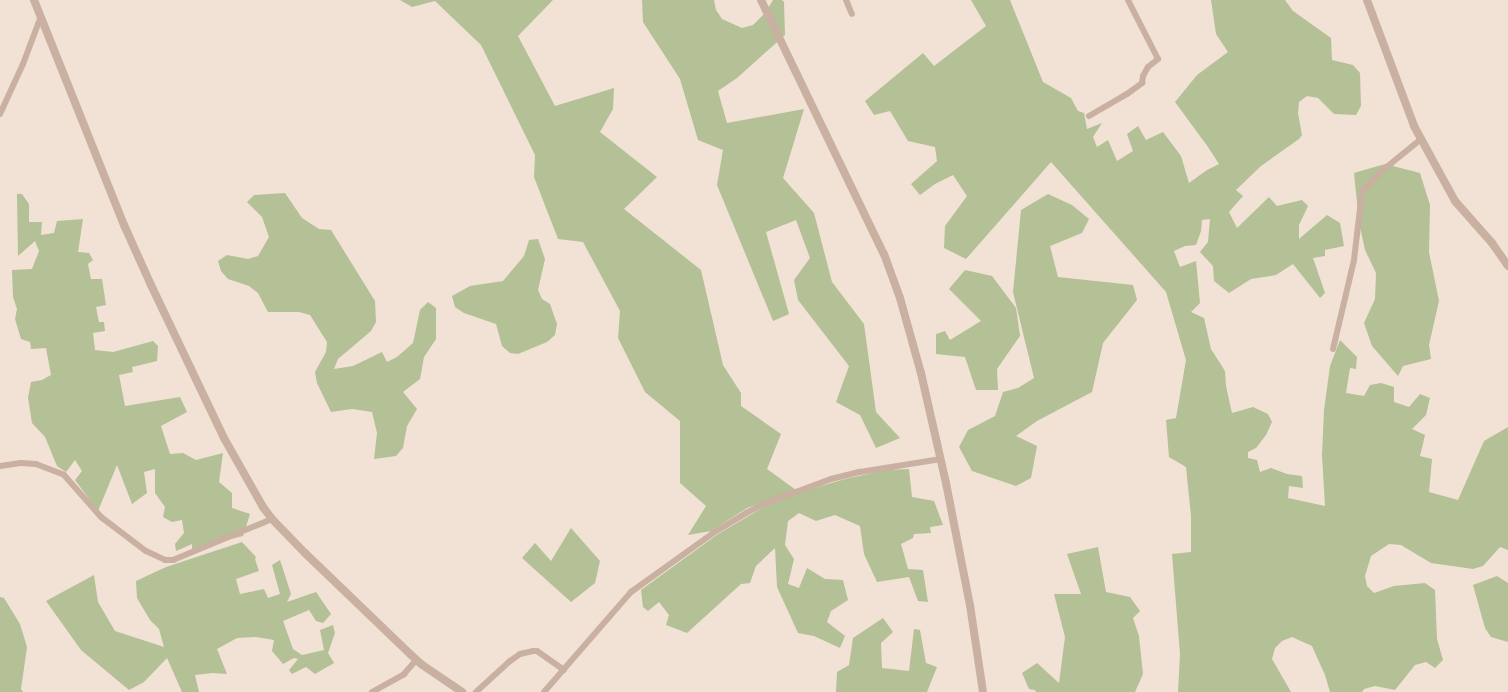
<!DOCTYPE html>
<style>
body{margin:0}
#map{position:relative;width:1508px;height:692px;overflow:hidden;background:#f1e2d5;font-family:Cabin,sans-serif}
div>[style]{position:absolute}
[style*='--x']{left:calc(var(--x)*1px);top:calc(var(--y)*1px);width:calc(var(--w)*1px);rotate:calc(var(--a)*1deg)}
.green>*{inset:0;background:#b4c095}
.minor>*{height:6px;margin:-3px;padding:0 3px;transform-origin:3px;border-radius:3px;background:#c9b0a1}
.tertiary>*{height:8px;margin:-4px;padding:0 4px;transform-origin:4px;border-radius:4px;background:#c9b0a1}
span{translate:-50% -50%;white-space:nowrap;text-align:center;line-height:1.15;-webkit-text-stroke:3.5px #f9ece1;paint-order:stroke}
</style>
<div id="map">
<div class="green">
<i style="clip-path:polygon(400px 0,553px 0,518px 36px,555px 106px,614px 88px,613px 109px,600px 132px,657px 177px,624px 209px,701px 270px,723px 365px,741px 393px,741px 406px,781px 434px,767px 469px,796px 490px,747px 508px,711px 531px,688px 535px,706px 506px,680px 483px,680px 421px,645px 392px,618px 338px,620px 311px,583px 242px,558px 239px,534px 177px,535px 155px,481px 45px,435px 1px,412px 7px)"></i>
<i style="clip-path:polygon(642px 0,714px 0,716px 10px,722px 19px,742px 28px,753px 25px,765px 13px,773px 0,782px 0,784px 2px,785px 35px,737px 78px,718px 91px,727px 123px,804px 109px,783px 178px,814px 213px,832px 282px,864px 324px,876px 412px,900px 438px,876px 448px,860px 415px,836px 402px,849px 366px,798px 300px,794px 280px,810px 258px,796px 220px,766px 232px,789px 314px,773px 321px,717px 185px,723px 150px,698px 140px,680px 79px,643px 22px)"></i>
<i style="clip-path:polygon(971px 0,1010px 0,1043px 82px,1071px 98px,1078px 111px,1084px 113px,1087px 129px,1102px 123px,1093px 137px,1097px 147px,1108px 140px,1117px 161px,1133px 151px,1127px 134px,1138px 126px,1146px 140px,1163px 132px,1181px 156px,1189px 183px,1207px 170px,1219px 164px,1208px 147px,1175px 102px,1197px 75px,1228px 52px,1216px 34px,1211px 0,1285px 0,1293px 11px,1331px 38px,1332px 60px,1353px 65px,1360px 73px,1361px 106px,1356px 115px,1334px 114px,1318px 98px,1307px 96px,1299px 102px,1298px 113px,1302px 135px,1299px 139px,1261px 166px,1236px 190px,1243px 196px,1229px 212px,1237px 228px,1269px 197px,1277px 206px,1302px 200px,1308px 206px,1299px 225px,1299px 239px,1327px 215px,1340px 223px,1344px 246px,1325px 250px,1325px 256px,1313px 258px,1325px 293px,1320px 298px,1293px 264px,1276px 275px,1251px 279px,1229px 293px,1214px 281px,1213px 266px,1200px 252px,1208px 242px,1210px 219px,1202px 220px,1201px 231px,1196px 245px,1185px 246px,1174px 251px,1180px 267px,1196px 261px,1200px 303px,1191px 312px,1204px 318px,1211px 349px,1225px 371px,1226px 386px,1232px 413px,1253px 407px,1268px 414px,1272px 422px,1266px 435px,1256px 448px,1248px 452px,1248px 458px,1257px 460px,1260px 472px,1271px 468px,1287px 474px,1302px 476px,1303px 488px,1289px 486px,1288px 498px,1325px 506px,1322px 455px,1324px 410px,1330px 366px,1340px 340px,1357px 357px,1356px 369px,1350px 368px,1346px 393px,1364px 396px,1370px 385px,1381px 383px,1394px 387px,1394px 402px,1409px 407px,1420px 394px,1430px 398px,1426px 415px,1412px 429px,1425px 435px,1420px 456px,1432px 459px,1429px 492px,1458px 500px,1484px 441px,1508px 427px,1508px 550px,1500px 547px,1483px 566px,1473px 569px,1431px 563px,1401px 545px,1389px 544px,1371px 556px,1365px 576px,1367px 586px,1374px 593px,1394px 586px,1425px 583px,1435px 590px,1437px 639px,1443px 660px,1435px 668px,1426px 662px,1415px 665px,1395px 690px,1375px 686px,1364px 689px,1362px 692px,1330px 692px,1325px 675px,1312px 646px,1292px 637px,1282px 641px,1275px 648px,1272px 659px,1291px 692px,1178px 692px,1180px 654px,1172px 554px,1191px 552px,1191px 516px,1186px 467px,1169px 457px,1166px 420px,1176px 418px,1186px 360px,1166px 292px,1051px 162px,966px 259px,944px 248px,945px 226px,967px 196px,953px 175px,935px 184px,920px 195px,911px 184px,937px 161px,935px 147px,908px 141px,890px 111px,874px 115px,865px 101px,923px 53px,934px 66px,986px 26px)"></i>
<i style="clip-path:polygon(1385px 164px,1420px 173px,1430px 205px,1429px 252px,1439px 301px,1429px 345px,1431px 359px,1403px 366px,1398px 376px,1372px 346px,1364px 323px,1375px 299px,1376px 273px,1365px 250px,1359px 222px,1354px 173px)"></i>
<i style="clip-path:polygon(285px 193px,302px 218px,319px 229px,331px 230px,375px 301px,376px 322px,371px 331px,338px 359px,334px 369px,353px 366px,382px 352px,387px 362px,397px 357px,413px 343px,420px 310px,428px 302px,436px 308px,436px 339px,424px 357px,420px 379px,403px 392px,417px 409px,407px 426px,403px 448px,396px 456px,374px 459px,377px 433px,372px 412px,352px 409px,331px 412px,317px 383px,315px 372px,326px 352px,327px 342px,310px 315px,299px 312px,268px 312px,258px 293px,249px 286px,228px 279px,221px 271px,218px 261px,227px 255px,248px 259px,258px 256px,269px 237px,262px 217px,247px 202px,254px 195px)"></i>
<i style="clip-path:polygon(17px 194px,22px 194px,29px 204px,29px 222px,42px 222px,41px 235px,54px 233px,57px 221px,83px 219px,78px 252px,89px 253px,93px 260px,88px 264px,91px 279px,102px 279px,106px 305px,96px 307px,99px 322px,104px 322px,105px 331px,93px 333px,95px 350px,113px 352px,153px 341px,158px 346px,157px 361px,132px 367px,133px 372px,119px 375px,125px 406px,180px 397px,187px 412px,161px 426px,170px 454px,183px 453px,196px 460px,223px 453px,219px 482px,232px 493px,232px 508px,250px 514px,243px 536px,192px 549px,192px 544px,176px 551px,175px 544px,184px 533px,182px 520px,172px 522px,163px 517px,165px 507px,155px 493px,155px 469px,144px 472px,147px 493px,132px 504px,117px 465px,98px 511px,75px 480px,82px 471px,75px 460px,66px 472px,57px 466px,45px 437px,32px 423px,28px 398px,31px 382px,42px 380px,51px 375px,46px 348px,31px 349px,30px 342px,21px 339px,15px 319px,17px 309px,13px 297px,12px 270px,32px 269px,39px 251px,35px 241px,18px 256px)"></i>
<i style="clip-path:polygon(1048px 194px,1072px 205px,1089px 219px,1082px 233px,1050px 246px,1058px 277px,1133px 285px,1137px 300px,1103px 343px,1092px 392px,1037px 421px,1016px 436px,1037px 446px,1031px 478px,1016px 486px,972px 471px,959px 447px,968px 430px,995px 416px,1003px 392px,1018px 388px,1034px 378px,1013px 292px,1021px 210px)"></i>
<i style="clip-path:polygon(538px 239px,545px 259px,538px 290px,542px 299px,550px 304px,557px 324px,555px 335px,547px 342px,518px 354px,510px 353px,502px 346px,496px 324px,464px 313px,455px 307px,452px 296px,470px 286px,503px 281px,524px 256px,529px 240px)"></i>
<i style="clip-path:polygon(965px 270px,992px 276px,1016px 308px,1020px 336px,997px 369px,998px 390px,976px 390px,965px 357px,936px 354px,936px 334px,945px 331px,950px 340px,981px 321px,949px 289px)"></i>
<i style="clip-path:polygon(909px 469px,912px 497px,934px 501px,943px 525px,930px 527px,931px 533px,914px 534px,913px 538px,901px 544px,908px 569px,923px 570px,928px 602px,918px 601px,909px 577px,877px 582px,864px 554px,860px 526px,835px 515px,816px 521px,799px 513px,788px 521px,785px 545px,794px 559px,788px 584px,799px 588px,807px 568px,825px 579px,843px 580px,848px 600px,831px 611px,827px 622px,845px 636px,840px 648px,814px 636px,798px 633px,777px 587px,775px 548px,756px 566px,750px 583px,741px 584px,687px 633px,666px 625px,669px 615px,659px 602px,648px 611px,643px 607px,641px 590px,718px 534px,769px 504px,804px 491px,845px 479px,886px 470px)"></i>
<i style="clip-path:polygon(571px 528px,600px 561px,595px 583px,571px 602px,522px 558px,535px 543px,551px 561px)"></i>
<i style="clip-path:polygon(242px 542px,256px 557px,255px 559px,259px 571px,236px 579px,240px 594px,264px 589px,268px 598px,280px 594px,272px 565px,280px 560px,291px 594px,287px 602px,316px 592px,331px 614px,323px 623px,316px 621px,309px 610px,283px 621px,293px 649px,302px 655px,324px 650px,320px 630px,333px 625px,335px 633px,328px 653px,334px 663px,315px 674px,306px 667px,292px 674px,289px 670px,298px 659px,294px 658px,283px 664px,272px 651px,274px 640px,256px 637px,237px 638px,217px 649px,227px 674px,213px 673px,195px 675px,199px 692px,182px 692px,167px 658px,144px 682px,129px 690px,81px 650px,46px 601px,94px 575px,98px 602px,115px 631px,164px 647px,159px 629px,150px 620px,137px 598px,136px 581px,166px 567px)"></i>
<i style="clip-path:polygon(1098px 547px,1106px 592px,1130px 597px,1140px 611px,1133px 618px,1139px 636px,1143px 674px,1135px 692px,1036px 692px,1035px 690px,1029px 689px,1022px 673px,1037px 663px,1059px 683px,1065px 637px,1054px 594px,1081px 594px,1067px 554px)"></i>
<i style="clip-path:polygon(1497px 576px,1508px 583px,1508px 642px,1491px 637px,1485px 628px,1473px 585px)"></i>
<i style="clip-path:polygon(0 597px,4px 598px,20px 624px,27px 647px,21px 689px,23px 692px,0 692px)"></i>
<i style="clip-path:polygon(883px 618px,893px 632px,881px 643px,882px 668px,909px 671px,914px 629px,920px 630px,926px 663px,937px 667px,927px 692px,836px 692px,837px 672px,849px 665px,853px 638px)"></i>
</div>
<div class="minor">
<i style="--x:846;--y:0;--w:15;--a:67"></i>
<i style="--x:0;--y:114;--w:55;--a:-65.3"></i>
<i style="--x:23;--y:64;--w:51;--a:-69.4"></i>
<i style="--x:1089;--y:116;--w:44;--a:-30.1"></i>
<i style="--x:1127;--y:94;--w:19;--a:-36"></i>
<i style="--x:1142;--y:83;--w:7;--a:-82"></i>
<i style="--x:1143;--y:76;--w:10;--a:-61"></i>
<i style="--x:1148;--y:67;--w:13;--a:-39"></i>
<i style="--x:1158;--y:59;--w:66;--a:-117"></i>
<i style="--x:1333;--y:349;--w:91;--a:-76.7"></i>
<i style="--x:1354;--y:260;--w:68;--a:-83.3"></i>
<i style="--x:1362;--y:192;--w:24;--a:-48"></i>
<i style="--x:1378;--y:174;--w:55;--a:-39.1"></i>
<i style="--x:0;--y:466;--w:21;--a:-8"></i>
<i style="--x:21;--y:463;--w:15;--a:4"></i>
<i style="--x:36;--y:464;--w:30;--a:21"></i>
<i style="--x:64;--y:475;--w:56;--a:48.6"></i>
<i style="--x:101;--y:517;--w:56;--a:37.1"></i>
<i style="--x:146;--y:551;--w:21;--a:25"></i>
<i style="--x:165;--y:560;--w:8;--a:0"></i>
<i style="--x:173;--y:560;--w:107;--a:-22.5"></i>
<i style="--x:372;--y:692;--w:37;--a:-29"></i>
<i style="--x:404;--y:674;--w:18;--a:-49"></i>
<i style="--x:476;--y:692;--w:46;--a:-42.4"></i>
<i style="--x:510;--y:661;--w:12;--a:-35"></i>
<i style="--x:520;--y:654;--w:13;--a:-13"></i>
<i style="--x:533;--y:651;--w:4;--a:0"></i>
<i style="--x:537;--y:651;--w:33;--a:35"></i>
<i style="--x:544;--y:692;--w:133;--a:-49"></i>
<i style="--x:631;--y:592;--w:101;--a:-35.7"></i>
<i style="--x:713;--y:533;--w:39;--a:-31"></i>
<i style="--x:746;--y:513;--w:22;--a:-27"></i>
<i style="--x:766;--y:503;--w:69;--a:-20.3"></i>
<i style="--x:831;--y:479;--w:30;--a:-14"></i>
<i style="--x:860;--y:472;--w:82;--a:-9.1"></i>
</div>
<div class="tertiary">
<i style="--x:34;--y:0;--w:242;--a:68.2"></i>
<i style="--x:124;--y:225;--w:66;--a:65.8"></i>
<i style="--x:151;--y:285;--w:170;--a:64.5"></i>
<i style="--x:224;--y:438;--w:79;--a:60.5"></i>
<i style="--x:263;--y:507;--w:15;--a:53"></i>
<i style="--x:272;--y:519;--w:47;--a:45.9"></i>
<i style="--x:305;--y:553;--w:146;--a:43.9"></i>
<i style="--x:410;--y:654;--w:15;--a:42"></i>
<i style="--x:421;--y:664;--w:50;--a:34.3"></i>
<i style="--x:761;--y:0;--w:282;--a:64.2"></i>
<i style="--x:884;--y:254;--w:47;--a:70"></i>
<i style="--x:900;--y:298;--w:78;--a:74.4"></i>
<i style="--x:921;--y:373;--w:113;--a:77.2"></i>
<i style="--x:946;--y:483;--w:124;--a:78.9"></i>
<i style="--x:970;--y:605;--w:88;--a:81.5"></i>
<i style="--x:1367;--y:0;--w:134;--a:69.5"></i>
<i style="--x:1414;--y:126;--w:85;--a:61.3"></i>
<i style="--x:1455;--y:201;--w:56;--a:48.6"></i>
<i style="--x:1492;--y:243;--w:28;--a:55"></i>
</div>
</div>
